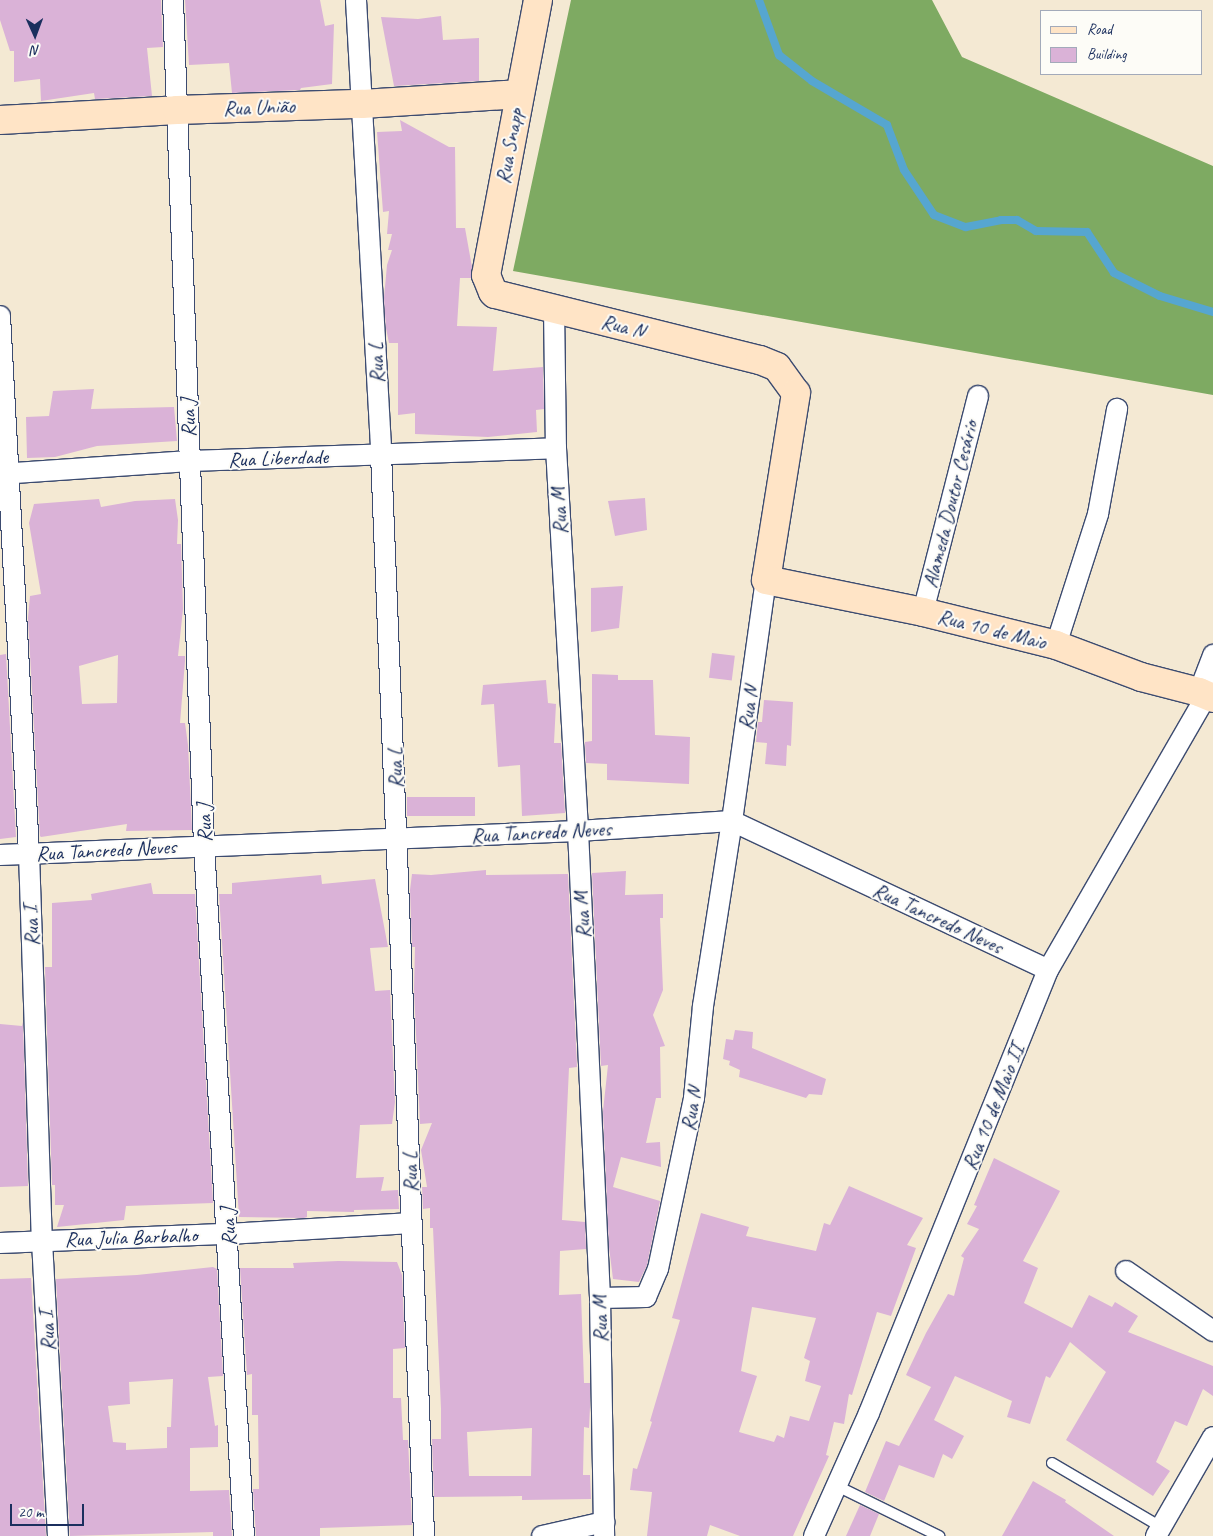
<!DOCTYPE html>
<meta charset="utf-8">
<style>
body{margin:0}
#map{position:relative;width:1213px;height:1536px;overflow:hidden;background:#f4e9d3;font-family:Caveat,sans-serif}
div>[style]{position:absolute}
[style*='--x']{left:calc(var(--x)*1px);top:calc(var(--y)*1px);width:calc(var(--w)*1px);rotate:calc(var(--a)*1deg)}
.forest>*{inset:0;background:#7eaa62}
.stream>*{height:8px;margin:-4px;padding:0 4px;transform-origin:4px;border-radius:4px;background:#56a6d0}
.building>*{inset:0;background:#dab2d7;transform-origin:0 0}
.roads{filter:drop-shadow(1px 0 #3c4b70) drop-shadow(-1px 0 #3c4b70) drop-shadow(0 1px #3c4b70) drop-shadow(0 -1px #3c4b70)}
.service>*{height:10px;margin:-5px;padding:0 5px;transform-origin:5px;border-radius:5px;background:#fff}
.minor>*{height:20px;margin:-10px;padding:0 10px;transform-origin:10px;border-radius:10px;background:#fff}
.secondary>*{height:28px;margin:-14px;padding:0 14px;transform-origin:14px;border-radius:14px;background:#ffe4c6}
span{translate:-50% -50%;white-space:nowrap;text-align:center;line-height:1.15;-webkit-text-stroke:4px #fdfcf7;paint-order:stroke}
.street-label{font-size:21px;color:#1b2f5e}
.legend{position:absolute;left:1040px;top:10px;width:162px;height:65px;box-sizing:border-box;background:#fdfcf7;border:1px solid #a3aaba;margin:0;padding:6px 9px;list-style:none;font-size:15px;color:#1b2f5e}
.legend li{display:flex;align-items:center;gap:10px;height:25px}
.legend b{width:25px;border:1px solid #a3aaba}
.north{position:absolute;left:10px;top:10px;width:50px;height:50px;-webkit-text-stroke:4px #fdfcf7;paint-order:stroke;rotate:178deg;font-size:14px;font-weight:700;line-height:20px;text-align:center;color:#1b2f5e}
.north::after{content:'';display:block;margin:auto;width:18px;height:22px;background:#1b2f5e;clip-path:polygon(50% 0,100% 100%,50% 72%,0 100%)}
.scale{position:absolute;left:10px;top:1504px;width:74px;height:22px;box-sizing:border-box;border:2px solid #1b2f5e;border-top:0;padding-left:6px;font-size:15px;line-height:18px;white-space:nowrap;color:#1b2f5e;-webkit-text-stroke:4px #fdfcf7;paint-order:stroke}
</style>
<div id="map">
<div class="forest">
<i style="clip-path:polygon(571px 0,932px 0,962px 57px,1213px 166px,1213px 395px,513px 271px)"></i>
</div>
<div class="stream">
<i style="--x:759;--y:0;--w:59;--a:70"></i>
<i style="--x:779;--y:55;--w:42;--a:38.2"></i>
<i style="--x:812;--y:81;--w:87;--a:30.4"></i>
<i style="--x:887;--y:125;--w:48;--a:69.3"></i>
<i style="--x:904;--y:170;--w:54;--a:56.3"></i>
<i style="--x:934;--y:215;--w:34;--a:21"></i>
<i style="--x:966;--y:227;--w:36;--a:-11"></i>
<i style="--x:1001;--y:220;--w:16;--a:0"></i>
<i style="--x:1017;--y:220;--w:22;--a:30"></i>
<i style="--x:1036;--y:231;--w:51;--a:1.1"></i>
<i style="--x:1087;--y:232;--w:49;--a:56.6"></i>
<i style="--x:1114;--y:273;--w:51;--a:26.6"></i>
<i style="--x:1160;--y:296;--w:55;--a:16.8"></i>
</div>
<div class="building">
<i style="clip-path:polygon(0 0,161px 0,163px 47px,147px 48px,152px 96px,95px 99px,94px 93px,41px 101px,40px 79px,14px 82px,14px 51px,10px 51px,0 20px)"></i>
<i style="clip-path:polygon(185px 0,320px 0,325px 26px,334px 24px,332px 84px,301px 88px,300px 90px,232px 93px,229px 63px,189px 65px)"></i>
<i style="clip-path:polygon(441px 16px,443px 40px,479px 38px,479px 81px,394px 86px,381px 17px,418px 19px)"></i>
<i style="clip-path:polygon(400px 120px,449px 147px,455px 147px,456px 228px,465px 228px,472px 267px,471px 278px,460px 278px,457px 326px,497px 327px,493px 371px,543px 367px,544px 409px,536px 410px,537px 432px,488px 437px,415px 434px,415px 413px,398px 415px,398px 343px,389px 343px,386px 328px,384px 298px,387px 265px,392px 250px,388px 250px,392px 234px,387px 234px,389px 211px,383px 212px,377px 132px,402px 131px)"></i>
<i style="clip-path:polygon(94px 389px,91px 409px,174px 407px,177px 441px,97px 446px,55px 457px,27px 458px,26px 417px,49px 416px,53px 391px)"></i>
<i style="clip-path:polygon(645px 498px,647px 530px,615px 536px,608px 501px)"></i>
<i style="clip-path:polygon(evenodd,99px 499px,101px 507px,135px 501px,175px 499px,178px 520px,177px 544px,181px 544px,183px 609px,178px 656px,185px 656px,185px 661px,180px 723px,185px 723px,188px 745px,192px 830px,126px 831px,127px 824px,41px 837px,40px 836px,28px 618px,30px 596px,41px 594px,29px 523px,34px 504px,99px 499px,118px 655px,117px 703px,82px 704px,79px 666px,118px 655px)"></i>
<i style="clip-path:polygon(623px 586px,619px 628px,591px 632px,591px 588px)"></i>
<i style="left:712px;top:653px;width:23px;height:25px;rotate:7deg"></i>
<i style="clip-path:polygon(6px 654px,16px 837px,0 839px,0 655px)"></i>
<i style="clip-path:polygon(592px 674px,618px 675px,618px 680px,653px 680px,655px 735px,690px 737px,689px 784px,607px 780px,607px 764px,586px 763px,585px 742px,592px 741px)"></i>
<i style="clip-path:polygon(546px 680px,548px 703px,556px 704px,554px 743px,561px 743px,565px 813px,522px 816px,520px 765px,498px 767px,494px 704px,481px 705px,483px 685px)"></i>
<i style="clip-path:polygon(764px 700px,793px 702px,791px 746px,787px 745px,786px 766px,765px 764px,767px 743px,756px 742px,758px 722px,762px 722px)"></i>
<i style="left:475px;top:797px;width:19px;height:68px;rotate:90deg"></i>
<i style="clip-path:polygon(evenodd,486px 870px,486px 875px,568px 874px,577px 1067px,569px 1068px,562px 1220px,585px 1222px,586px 1249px,560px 1251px,559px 1295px,581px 1294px,584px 1383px,590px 1383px,590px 1407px,589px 1428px,584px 1427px,583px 1475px,590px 1475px,591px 1499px,522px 1500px,522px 1496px,434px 1497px,432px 1439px,441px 1439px,441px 1409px,433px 1228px,430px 1228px,430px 1208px,423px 1209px,422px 1187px,427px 1187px,421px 1150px,432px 1123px,420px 1124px,414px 989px,415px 947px,412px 947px,410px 890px,412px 874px,431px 875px,486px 870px,532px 1428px,531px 1476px,469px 1476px,467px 1432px,532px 1428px)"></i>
<i style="clip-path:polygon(626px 871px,625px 895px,663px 894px,663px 918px,660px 918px,663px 990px,653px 1015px,665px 1046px,660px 1047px,661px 1098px,656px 1098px,646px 1143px,660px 1142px,661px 1167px,621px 1157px,613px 1187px,660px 1201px,647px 1265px,639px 1282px,613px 1279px,609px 1247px,603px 1111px,608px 1065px,601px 1066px,592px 873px)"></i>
<i style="clip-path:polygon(321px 875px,322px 884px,375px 879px,388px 947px,370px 948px,375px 991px,390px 990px,395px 1102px,392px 1124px,360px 1125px,356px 1178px,384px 1177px,381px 1191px,398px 1190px,399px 1209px,354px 1210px,354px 1212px,307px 1211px,307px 1217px,304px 1218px,239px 1217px,219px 894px,232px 894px,232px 883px)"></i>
<i style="clip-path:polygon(151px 883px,153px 894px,195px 894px,213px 1203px,126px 1206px,124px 1220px,57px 1227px,64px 1205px,55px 1205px,55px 1185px,52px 1185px,45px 967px,52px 967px,52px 903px,92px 900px,91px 894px)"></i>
<i style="clip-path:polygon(23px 1022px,28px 1186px,0 1187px,0 1024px,22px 1026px)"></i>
<i style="clip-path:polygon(735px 1030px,753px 1032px,752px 1048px,826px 1079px,822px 1095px,809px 1094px,806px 1098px,739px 1077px,740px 1070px,729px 1065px,730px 1061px,723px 1059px,726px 1039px,733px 1040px)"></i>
<i style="clip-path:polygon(994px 1158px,1060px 1191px,1023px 1261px,1038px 1268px,1024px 1303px,1072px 1328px,1089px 1295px,1112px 1307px,1115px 1302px,1138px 1316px,1128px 1332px,1213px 1366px,1213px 1396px,1203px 1389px,1187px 1426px,1175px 1421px,1156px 1462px,1170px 1471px,1153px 1496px,1066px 1440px,1106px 1372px,1070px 1342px,1050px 1378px,1046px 1376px,1030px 1424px,1007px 1417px,1012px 1401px,955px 1376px,934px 1420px,964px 1436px,952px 1459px,943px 1454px,934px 1478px,899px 1465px,884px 1501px,865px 1492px,886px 1441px,899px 1446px,931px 1387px,906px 1375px,926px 1333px,948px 1294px,954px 1296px,964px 1258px,961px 1256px,979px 1229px,967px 1224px,977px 1206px,974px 1205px)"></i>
<i style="clip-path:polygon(evenodd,849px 1186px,923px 1218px,907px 1245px,916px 1248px,891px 1316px,877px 1312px,852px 1395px,849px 1394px,844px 1424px,834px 1422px,826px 1455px,829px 1456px,793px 1536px,740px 1536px,710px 1525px,707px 1536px,647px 1536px,652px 1492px,630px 1490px,633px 1468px,637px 1469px,652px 1422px,650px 1421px,680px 1320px,672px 1318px,701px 1213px,749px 1227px,746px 1236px,816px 1251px,824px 1223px,830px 1225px,849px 1186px,752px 1307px,816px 1318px,804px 1358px,810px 1361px,805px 1381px,821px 1386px,809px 1421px,790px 1416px,784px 1438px,777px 1435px,774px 1442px,739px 1432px,757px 1376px,741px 1371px,752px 1307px)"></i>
<i style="clip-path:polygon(338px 1261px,397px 1262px,402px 1275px,405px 1348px,393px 1349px,393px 1398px,401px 1398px,403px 1440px,408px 1440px,412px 1525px,320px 1528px,320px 1536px,256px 1536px,253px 1489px,259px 1489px,258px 1415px,252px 1415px,252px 1374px,247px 1375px,240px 1268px,294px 1268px,293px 1263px)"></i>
<i style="clip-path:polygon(evenodd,213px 1267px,217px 1269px,223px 1376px,208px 1377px,215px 1426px,218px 1425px,218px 1447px,190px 1448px,190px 1491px,229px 1490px,232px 1536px,213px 1536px,213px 1532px,70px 1536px,56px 1279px,137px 1275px,213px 1267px,173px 1379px,171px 1427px,167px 1427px,167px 1448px,126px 1450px,126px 1443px,113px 1442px,108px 1406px,130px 1404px,129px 1382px,173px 1379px)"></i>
<i style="clip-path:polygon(31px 1278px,46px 1536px,0 1536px,0 1279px)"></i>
<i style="clip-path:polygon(1033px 1481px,1066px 1500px,1065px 1502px,1114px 1536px,1002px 1536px)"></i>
<i style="clip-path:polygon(860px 1505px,879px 1514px,870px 1536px,846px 1536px)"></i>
</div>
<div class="roads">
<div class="service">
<i style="--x:1052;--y:1463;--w:126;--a:30.4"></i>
<i style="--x:837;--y:1486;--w:114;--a:26.1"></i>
</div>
<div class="minor">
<i style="--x:173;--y:0;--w:846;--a:87.9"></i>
<i style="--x:204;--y:845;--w:692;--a:86.69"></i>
<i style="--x:356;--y:0;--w:455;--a:86.8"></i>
<i style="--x:381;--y:454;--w:1083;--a:87.72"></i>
<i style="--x:554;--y:308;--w:140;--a:89.2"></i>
<i style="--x:556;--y:448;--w:384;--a:86.7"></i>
<i style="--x:578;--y:831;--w:468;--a:87.3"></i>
<i style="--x:600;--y:1298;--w:238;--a:89"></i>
<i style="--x:0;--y:316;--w:538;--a:86.91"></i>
<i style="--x:29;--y:853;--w:388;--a:88.1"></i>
<i style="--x:42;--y:1241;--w:295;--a:86.9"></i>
<i style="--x:0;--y:474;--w:190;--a:-3.9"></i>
<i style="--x:190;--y:461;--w:366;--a:-2"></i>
<i style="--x:923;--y:612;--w:223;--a:-75.7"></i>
<i style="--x:1056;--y:645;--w:138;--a:-72.2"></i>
<i style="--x:1098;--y:514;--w:107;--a:-79.7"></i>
<i style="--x:1199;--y:692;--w:40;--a:-69"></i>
<i style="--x:0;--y:855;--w:578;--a:-2.38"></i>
<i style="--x:578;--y:831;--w:154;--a:-3.7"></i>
<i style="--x:732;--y:821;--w:349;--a:25.2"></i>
<i style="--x:0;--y:1243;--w:228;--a:-2.3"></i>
<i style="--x:228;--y:1234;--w:184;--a:-3.4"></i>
<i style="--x:1126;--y:1271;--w:106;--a:34.6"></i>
<i style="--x:600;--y:1298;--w:46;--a:-1.2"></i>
<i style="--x:646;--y:1297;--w:30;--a:-67"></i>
<i style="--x:658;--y:1269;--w:175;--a:-78.1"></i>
<i style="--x:694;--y:1098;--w:92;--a:-84.4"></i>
<i style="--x:703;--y:1006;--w:187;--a:-81.1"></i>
<i style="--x:732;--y:821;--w:243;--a:-82"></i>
<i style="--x:542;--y:1536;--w:64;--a:-12.7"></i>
<i style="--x:814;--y:1536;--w:135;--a:-65.9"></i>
<i style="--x:869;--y:1413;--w:478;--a:-68"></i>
<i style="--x:1048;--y:970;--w:318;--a:-60"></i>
<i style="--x:1156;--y:1536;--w:114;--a:-60.1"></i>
</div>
<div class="secondary">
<i style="--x:538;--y:0;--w:280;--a:100.7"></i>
<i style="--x:486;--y:275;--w:18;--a:68"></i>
<i style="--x:493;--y:292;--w:3;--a:45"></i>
<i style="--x:495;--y:294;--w:273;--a:14"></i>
<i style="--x:760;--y:360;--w:18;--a:22"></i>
<i style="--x:777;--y:367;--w:32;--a:54"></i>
<i style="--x:796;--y:393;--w:189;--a:99.1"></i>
<i style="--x:766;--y:580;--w:160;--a:11.5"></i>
<i style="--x:923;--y:612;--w:137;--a:13.9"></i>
<i style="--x:1056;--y:645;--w:91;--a:20.6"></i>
<i style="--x:1141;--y:677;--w:60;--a:14.5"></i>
<i style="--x:1199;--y:692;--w:15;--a:23"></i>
<i style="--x:0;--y:120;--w:177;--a:-3.2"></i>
<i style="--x:177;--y:110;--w:185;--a:-1.9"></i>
<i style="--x:362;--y:104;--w:157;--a:-3.6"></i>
</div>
</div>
<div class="street-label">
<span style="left:259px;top:107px;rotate:-2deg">Rua União</span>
<span style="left:509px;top:146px;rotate:-80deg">Rua Snapp</span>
<span style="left:623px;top:326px;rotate:14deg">Rua N</span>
<span style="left:376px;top:363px;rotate:-93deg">Rua L</span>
<span style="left:188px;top:418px;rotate:-92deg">Rua J</span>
<span style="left:278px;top:458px;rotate:-2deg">Rua Liberdade</span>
<span style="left:950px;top:504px;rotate:-76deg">Alameda Doutor Cesário</span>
<span style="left:559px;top:511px;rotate:-93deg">Rua M</span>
<span style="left:992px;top:629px;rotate:14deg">Rua 10 de Maio</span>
<span style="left:748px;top:708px;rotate:-82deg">Rua N</span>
<span style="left:395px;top:768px;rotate:-92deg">Rua L</span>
<span style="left:204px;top:823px;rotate:-92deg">Rua J</span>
<span style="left:541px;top:832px;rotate:-3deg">Rua Tancredo Neves</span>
<span style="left:106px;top:850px;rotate:-3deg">Rua Tancredo Neves</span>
<span style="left:582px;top:915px;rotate:-93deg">Rua M</span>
<span style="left:938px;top:918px;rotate:25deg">Rua Tancredo Neves</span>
<span style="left:31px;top:926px;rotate:-92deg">Rua I</span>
<span style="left:993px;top:1107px;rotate:-68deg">Rua 10 de Maio II</span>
<span style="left:691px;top:1109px;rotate:-81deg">Rua N</span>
<span style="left:410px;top:1172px;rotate:-92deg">Rua L</span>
<span style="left:228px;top:1227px;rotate:-93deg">Rua J</span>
<span style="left:131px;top:1237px;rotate:-2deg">Rua Julia Barbalho</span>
<span style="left:600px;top:1319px;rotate:-91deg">Rua M</span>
<span style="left:47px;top:1331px;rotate:-93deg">Rua I</span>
</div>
<ul class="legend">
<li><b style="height:6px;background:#ffe4c6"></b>Road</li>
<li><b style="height:14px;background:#dab2d7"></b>Building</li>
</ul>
<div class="north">N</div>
<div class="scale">20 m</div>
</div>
